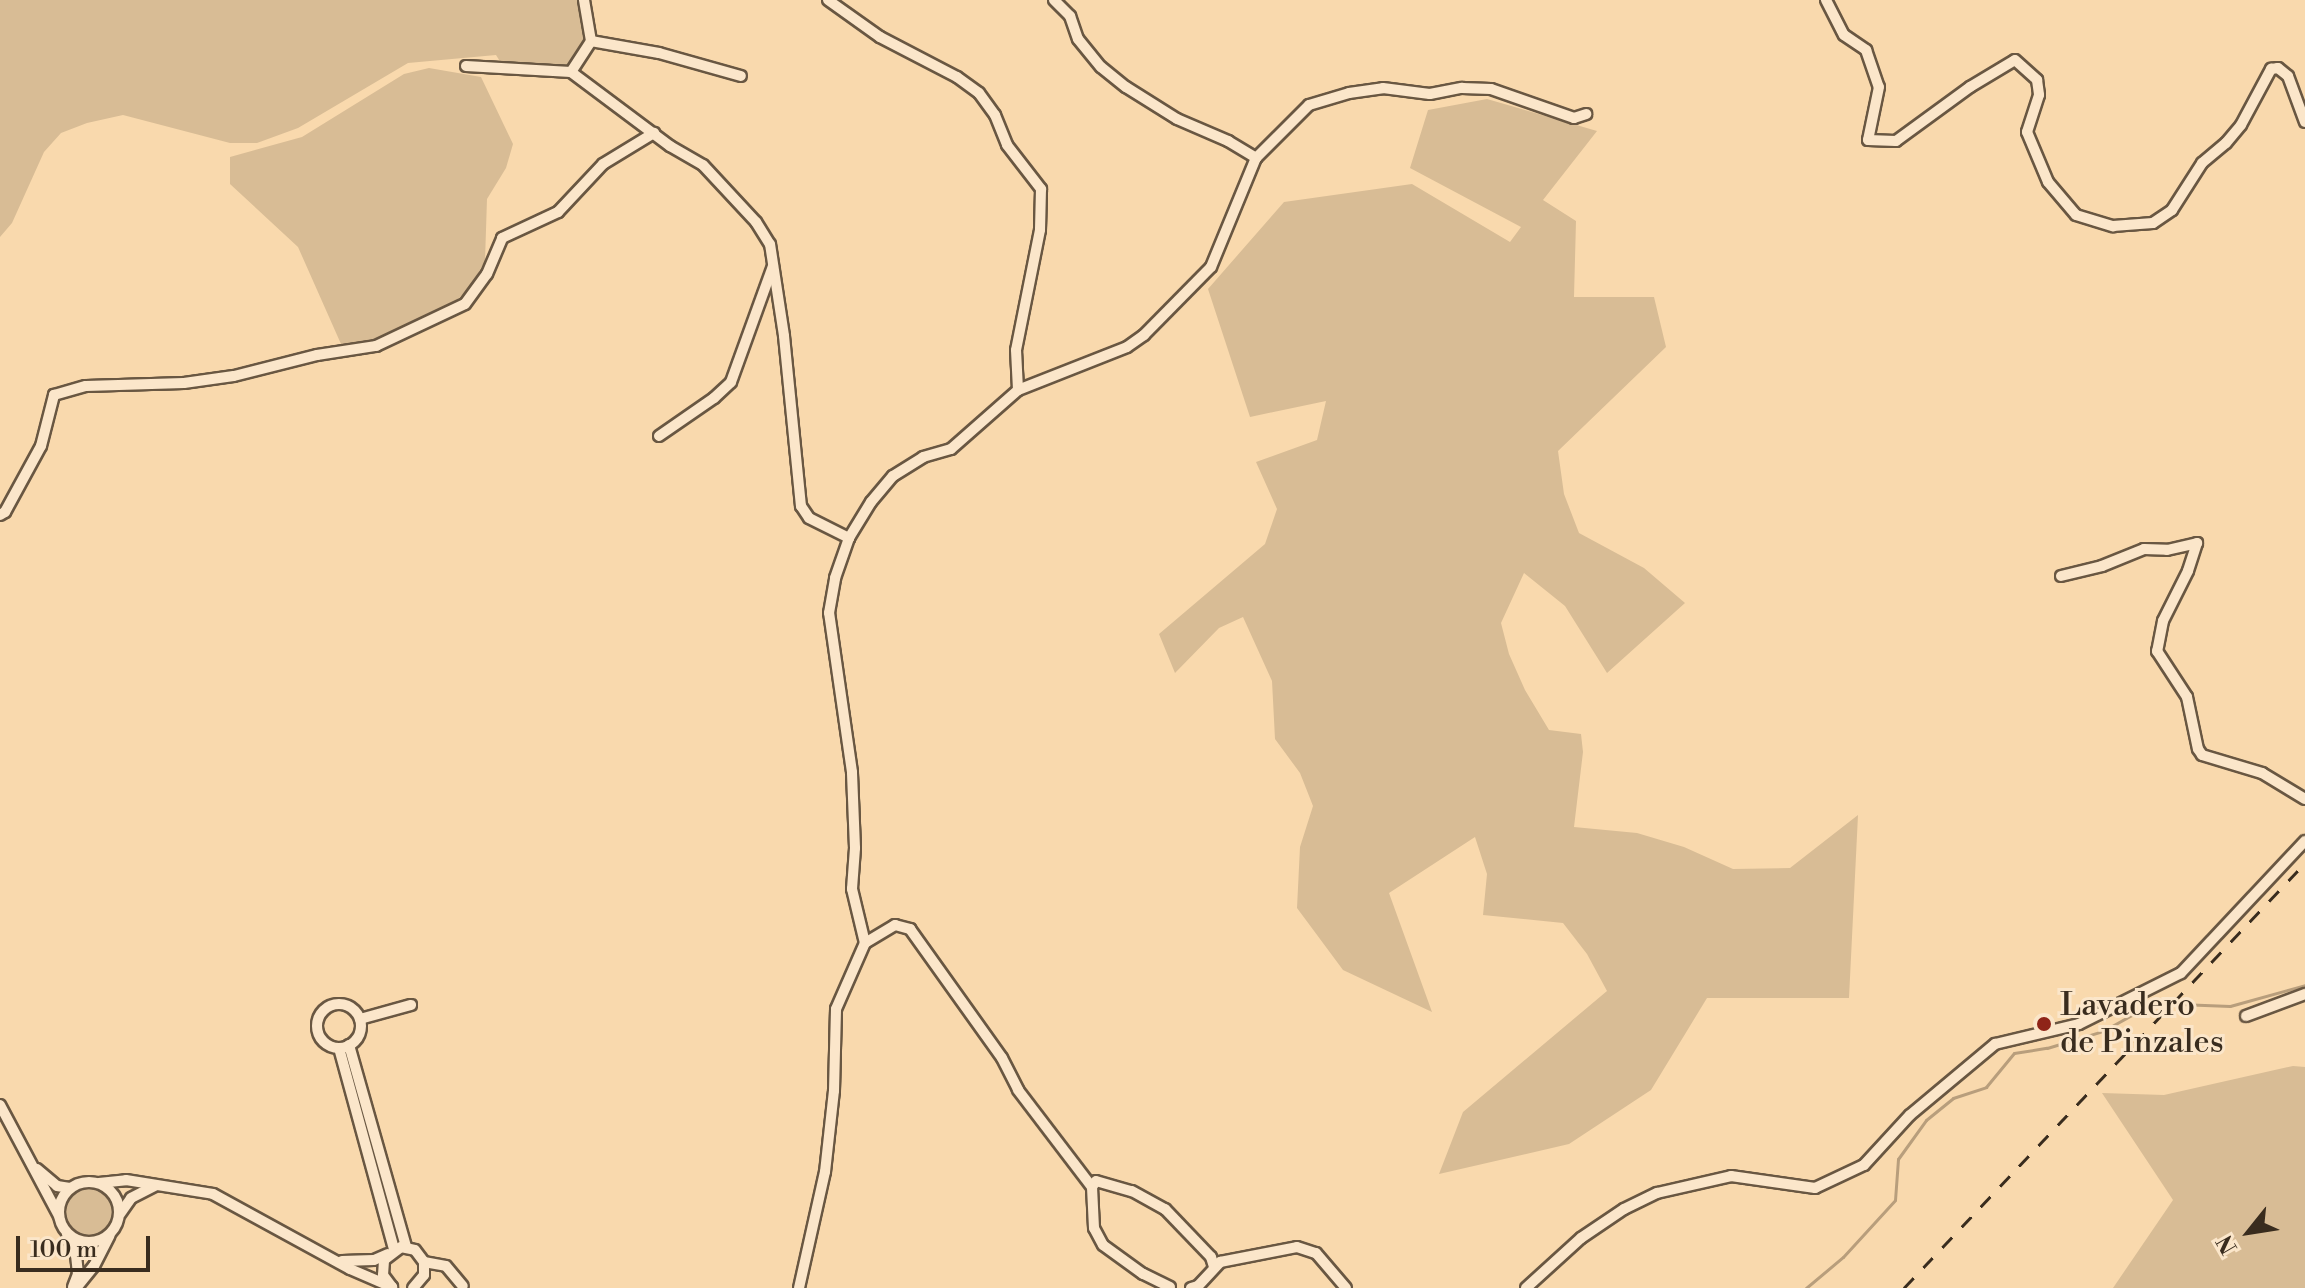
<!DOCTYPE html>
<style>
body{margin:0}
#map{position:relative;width:2305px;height:1288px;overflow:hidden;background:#f9d9ad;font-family:"Libre Bodoni",serif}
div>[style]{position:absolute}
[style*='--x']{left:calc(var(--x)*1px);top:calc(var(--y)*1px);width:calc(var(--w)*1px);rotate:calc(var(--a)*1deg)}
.green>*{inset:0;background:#d8bc95}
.round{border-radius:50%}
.stream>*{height:3px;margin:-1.5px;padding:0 1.5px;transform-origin:1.5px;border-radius:1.5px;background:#b89e7c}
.roads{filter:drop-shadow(2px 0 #695742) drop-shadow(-2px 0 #695742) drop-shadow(0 2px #695742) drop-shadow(0 -2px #695742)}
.street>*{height:10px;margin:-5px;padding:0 5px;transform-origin:5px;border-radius:5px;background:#fbe6ca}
.street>.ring{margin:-5px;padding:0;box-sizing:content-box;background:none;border:10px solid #fbe6ca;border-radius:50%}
.rail>*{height:3px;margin-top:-1.5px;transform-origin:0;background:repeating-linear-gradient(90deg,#392c1e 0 14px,transparent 0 28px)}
.dots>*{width:22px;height:22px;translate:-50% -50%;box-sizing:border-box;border:4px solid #fbe6ca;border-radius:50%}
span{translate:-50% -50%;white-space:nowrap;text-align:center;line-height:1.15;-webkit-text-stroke:6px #fbe6ca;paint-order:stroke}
.poi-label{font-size:32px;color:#392c1e}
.left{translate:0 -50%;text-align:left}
.north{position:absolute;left:2209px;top:1192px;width:80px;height:80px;-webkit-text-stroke:6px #fbe6ca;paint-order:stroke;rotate:240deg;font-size:22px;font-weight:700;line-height:32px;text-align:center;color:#392c1e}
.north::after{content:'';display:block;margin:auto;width:28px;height:36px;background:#392c1e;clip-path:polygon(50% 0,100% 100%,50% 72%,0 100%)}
.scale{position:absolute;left:16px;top:1236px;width:134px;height:36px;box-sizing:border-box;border:4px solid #392c1e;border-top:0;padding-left:10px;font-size:24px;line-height:28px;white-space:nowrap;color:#392c1e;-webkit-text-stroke:6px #fbe6ca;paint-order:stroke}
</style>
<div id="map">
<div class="green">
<i style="clip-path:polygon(0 0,580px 0,587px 42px,569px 67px,501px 63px,496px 55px,408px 63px,298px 128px,257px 143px,230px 143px,123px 115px,87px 123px,61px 133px,44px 152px,12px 223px,0 237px)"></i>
<i style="clip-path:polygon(429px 68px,481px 77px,513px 144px,506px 168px,487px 199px,485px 261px,471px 286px,453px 304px,375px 341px,341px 344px,298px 247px,230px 184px,230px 157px,302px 137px,404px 74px)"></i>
<i style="clip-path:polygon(1487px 99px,1597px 131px,1543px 200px,1576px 221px,1574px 297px,1654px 297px,1666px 347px,1558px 451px,1564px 494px,1579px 533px,1644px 568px,1685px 603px,1607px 673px,1565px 606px,1524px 573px,1501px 623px,1509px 654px,1525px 690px,1549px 730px,1581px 734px,1583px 752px,1574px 827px,1637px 833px,1684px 847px,1733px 869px,1790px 868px,1858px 815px,1849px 998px,1707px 998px,1651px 1090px,1569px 1144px,1439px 1174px,1463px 1112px,1607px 991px,1587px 954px,1563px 923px,1483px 915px,1487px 874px,1475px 837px,1389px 893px,1432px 1012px,1343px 970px,1297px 908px,1300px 847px,1313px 806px,1300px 773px,1275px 739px,1272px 681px,1243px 617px,1219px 628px,1175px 673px,1159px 634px,1265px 544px,1277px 509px,1256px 462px,1317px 440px,1326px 401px,1250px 417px,1208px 289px,1284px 202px,1412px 184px,1510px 242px,1521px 227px,1410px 168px,1428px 110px)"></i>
<i style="clip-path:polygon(2293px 1066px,2305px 1067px,2305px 1288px,2113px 1288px,2173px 1200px,2102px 1093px,2164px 1095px)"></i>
<i class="round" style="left:66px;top:1189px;width:48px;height:48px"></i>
</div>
<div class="stream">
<i style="--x:1806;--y:1288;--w:48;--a:-40"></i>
<i style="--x:1843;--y:1257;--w:77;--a:-47.6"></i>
<i style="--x:1895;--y:1200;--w:41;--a:-85.8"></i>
<i style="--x:1898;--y:1159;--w:48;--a:-54.3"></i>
<i style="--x:1926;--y:1120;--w:35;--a:-39"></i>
<i style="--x:1953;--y:1098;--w:35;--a:-18"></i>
<i style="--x:1986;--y:1087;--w:44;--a:-50.5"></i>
<i style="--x:2014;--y:1053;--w:33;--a:-9"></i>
<i style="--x:2047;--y:1048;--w:59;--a:-16.9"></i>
<i style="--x:2103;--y:1031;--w:57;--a:-29.2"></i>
<i style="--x:2153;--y:1003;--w:77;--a:2.2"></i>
<i style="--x:2230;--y:1006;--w:78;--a:-15.6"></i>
</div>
<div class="roads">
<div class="street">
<i style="--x:828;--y:0;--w:64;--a:35.4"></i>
<i style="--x:880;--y:37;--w:87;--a:27.5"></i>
<i style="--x:957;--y:77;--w:27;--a:36"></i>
<i style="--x:979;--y:93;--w:27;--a:54"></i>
<i style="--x:995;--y:115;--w:32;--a:68"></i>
<i style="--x:1007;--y:145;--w:56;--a:52.3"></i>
<i style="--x:1041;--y:189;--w:41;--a:91.4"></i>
<i style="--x:1040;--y:230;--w:122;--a:101.3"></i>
<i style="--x:1016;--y:350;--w:40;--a:87.1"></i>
<i style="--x:1054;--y:0;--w:23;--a:45"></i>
<i style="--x:1070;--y:16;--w:24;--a:71"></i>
<i style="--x:1078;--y:39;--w:36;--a:51"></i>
<i style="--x:1101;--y:67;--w:32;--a:39"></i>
<i style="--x:1126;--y:87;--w:60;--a:32.1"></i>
<i style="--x:1177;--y:119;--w:56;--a:23.3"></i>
<i style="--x:1228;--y:141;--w:33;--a:31"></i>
<i style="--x:1826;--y:0;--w:39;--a:63"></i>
<i style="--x:1844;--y:35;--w:27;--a:34"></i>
<i style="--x:1866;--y:50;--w:39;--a:71"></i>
<i style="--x:1879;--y:87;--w:54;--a:101.7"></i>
<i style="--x:1868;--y:140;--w:28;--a:2"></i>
<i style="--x:1896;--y:141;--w:92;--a:-36.1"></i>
<i style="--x:1970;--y:87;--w:52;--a:-31"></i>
<i style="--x:2015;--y:60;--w:30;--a:42"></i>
<i style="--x:2037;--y:80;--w:15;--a:82"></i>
<i style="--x:2039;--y:95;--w:39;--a:108"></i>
<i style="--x:2027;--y:132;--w:54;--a:67.2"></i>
<i style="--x:2048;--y:182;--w:43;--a:49.7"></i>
<i style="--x:2076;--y:215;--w:39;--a:17"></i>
<i style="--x:2113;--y:226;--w:40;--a:-4.3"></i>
<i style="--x:2153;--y:223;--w:23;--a:-34"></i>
<i style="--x:2172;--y:210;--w:56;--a:-57.4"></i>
<i style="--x:2202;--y:163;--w:31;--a:-40"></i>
<i style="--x:2226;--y:143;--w:23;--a:-50"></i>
<i style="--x:2241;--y:125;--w:64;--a:-61.8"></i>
<i style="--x:2271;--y:69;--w:7;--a:-8"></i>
<i style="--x:2278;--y:68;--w:13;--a:39"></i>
<i style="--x:2288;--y:76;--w:49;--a:69.7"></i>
<i style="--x:591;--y:41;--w:69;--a:10"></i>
<i style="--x:659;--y:53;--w:85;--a:15.7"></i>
<i style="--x:466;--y:66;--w:105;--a:3.3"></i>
<i style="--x:571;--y:72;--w:124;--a:36.8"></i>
<i style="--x:670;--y:146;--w:38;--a:30"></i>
<i style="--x:703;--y:165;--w:78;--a:47.1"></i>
<i style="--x:756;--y:222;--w:26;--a:58"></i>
<i style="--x:770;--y:244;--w:93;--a:81.3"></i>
<i style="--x:784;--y:336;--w:171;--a:84.3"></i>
<i style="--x:801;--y:506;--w:14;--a:56"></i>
<i style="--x:809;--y:518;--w:45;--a:26.6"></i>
<i style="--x:571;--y:72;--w:37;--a:-57"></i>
<i style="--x:591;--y:41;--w:42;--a:-99.7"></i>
<i style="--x:659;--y:436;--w:67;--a:-34.6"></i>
<i style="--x:714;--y:398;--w:23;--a:-43"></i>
<i style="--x:731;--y:382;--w:123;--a:-70.1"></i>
<i style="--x:0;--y:515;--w:6;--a:-31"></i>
<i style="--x:5;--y:512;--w:75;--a:-61.4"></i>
<i style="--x:41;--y:446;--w:53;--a:-75.7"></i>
<i style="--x:54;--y:395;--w:33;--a:-16"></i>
<i style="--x:86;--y:386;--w:98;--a:-1.8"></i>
<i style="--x:184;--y:383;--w:50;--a:-8"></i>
<i style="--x:234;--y:376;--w:86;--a:-14.2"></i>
<i style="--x:317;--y:355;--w:60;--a:-8.7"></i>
<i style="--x:376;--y:346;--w:98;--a:-25.3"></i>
<i style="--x:465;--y:304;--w:37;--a:-54"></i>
<i style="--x:487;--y:274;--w:39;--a:-67"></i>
<i style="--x:502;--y:238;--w:62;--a:-24.9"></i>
<i style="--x:558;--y:212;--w:66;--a:-46.8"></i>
<i style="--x:603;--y:164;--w:60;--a:-31.3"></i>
<i style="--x:2061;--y:576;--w:42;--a:-13.7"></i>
<i style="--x:2102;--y:566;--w:45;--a:-22"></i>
<i style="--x:2144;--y:549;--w:23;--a:2"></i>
<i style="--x:2167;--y:550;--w:31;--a:-13"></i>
<i style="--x:2197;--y:543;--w:29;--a:108"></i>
<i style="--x:2188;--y:571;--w:56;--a:116.6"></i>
<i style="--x:2163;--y:621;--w:31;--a:101"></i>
<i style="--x:2157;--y:651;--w:55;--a:56.9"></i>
<i style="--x:2187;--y:697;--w:53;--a:78.1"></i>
<i style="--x:2198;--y:749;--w:7;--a:56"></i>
<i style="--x:2202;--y:755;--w:63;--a:16.7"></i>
<i style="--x:2262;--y:773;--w:50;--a:31.2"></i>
<i style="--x:865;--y:943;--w:35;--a:-31"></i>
<i style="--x:895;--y:925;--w:16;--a:15"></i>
<i style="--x:910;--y:929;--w:158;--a:54.5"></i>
<i style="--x:1002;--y:1058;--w:36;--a:63"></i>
<i style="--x:1018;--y:1090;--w:122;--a:52.7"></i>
<i class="ring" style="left:317px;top:1004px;width:34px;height:34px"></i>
<i style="--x:2246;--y:1016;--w:63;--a:-20.4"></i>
<i style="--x:360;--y:1019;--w:53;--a:-15.4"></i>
<i style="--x:349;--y:1045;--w:210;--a:74.2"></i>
<i style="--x:339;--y:1048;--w:208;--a:74.7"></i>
<i style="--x:0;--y:1105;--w:126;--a:62"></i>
<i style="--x:37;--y:1169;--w:26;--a:40"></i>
<i style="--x:57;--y:1186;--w:13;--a:9"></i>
<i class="ring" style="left:59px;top:1182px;width:50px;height:50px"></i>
<i style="--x:99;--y:1183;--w:27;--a:-6"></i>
<i style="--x:126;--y:1180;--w:88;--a:9.1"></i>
<i style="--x:213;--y:1194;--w:156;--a:28.7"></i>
<i style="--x:350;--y:1269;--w:46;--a:23.2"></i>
<i style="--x:120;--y:1214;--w:19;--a:-55"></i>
<i style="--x:131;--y:1198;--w:28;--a:-27"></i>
<i style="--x:67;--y:1234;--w:23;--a:67"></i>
<i style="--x:76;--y:1255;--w:19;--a:84"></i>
<i style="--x:78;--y:1274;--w:14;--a:111"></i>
<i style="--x:342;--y:1261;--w:32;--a:-2"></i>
<i style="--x:374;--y:1260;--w:15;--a:-23"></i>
<i style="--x:424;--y:1262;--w:22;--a:10"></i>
<i style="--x:446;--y:1266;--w:26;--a:50"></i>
<i style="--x:392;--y:1287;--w:15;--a:-127"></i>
<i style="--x:383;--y:1275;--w:15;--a:-86"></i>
<i style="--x:384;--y:1260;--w:21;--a:-37"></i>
<i style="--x:401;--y:1247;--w:14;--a:12"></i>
<i style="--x:415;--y:1250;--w:15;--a:53"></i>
<i style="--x:424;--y:1262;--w:13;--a:90"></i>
<i style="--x:424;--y:1275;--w:17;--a:130"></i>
<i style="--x:1170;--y:1287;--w:30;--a:-154"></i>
<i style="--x:1143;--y:1274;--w:49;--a:-144.1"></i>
<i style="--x:1103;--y:1245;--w:19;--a:-118"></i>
<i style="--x:1094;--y:1228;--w:41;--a:-92.8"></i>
<i style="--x:1092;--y:1187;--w:7;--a:-56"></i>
<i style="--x:1096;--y:1181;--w:37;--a:16"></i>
<i style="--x:1132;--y:1191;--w:38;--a:29"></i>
<i style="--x:1165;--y:1209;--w:66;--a:46.2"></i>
<i style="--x:1211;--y:1257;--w:10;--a:73"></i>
<i style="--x:76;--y:1288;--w:28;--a:-51"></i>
<i style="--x:94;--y:1266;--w:34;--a:-63"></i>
<i style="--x:799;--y:1288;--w:119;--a:-77.4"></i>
<i style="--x:825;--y:1172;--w:81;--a:-83.7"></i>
<i style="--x:834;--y:1091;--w:82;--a:-88.6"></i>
<i style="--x:836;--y:1009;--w:72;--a:-66.3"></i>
<i style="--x:865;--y:943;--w:56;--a:-103.5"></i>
<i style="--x:852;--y:889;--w:41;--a:-85.8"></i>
<i style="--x:855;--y:848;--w:76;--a:-92.3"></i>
<i style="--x:852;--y:772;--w:161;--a:-98.2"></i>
<i style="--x:829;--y:613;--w:36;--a:-80"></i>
<i style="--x:835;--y:578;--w:42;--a:-70.7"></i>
<i style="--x:849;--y:538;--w:42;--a:-58.6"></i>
<i style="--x:871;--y:502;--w:34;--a:-50"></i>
<i style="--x:893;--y:476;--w:36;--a:-32"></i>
<i style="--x:923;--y:457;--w:29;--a:-16"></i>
<i style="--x:951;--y:449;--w:89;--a:-41.4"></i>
<i style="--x:1018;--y:390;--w:117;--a:-21.5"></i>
<i style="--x:1127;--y:347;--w:21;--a:-35"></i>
<i style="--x:1144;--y:335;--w:95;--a:-45.4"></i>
<i style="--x:1211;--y:267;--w:118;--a:-67.6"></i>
<i style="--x:1256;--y:158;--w:75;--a:-45"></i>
<i style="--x:1309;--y:105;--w:42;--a:-16.7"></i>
<i style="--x:1349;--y:93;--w:34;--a:-8"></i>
<i style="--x:1383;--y:88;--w:47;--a:7.3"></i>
<i style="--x:1430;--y:94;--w:33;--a:-11"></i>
<i style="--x:1462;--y:88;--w:29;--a:2"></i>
<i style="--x:1491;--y:89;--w:88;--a:19.3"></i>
<i style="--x:1574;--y:118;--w:13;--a:-18"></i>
<i style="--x:1191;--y:1288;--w:7;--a:-16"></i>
<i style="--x:1198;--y:1286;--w:33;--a:-47"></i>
<i style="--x:1220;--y:1262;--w:78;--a:-11"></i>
<i style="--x:1297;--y:1247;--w:20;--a:18"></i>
<i style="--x:1316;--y:1253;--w:46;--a:49.4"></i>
<i style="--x:1526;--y:1288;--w:74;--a:-42.3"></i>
<i style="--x:1581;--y:1238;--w:52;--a:-34"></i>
<i style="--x:1624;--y:1209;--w:37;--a:-26"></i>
<i style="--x:1657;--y:1193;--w:76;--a:-12.9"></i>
<i style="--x:1731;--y:1176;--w:85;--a:8.1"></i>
<i style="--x:1815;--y:1188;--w:54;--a:-25.1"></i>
<i style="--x:1864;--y:1165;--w:68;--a:-47.4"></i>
<i style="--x:1910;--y:1115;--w:111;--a:-39.9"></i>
<i style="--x:1995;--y:1044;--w:86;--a:-13.4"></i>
<i style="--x:2079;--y:1024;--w:114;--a:-26.6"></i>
<i style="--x:2181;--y:973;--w:181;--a:-46.8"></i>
</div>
</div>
<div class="rail">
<i style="--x:1904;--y:1288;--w:584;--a:-46.66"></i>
</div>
<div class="dots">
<i style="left:2044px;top:1024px;background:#8f2418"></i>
</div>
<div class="poi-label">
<span class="left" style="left:2060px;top:1024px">Lavadero<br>de Pinzales</span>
</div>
<div class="north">N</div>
<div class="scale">100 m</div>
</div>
